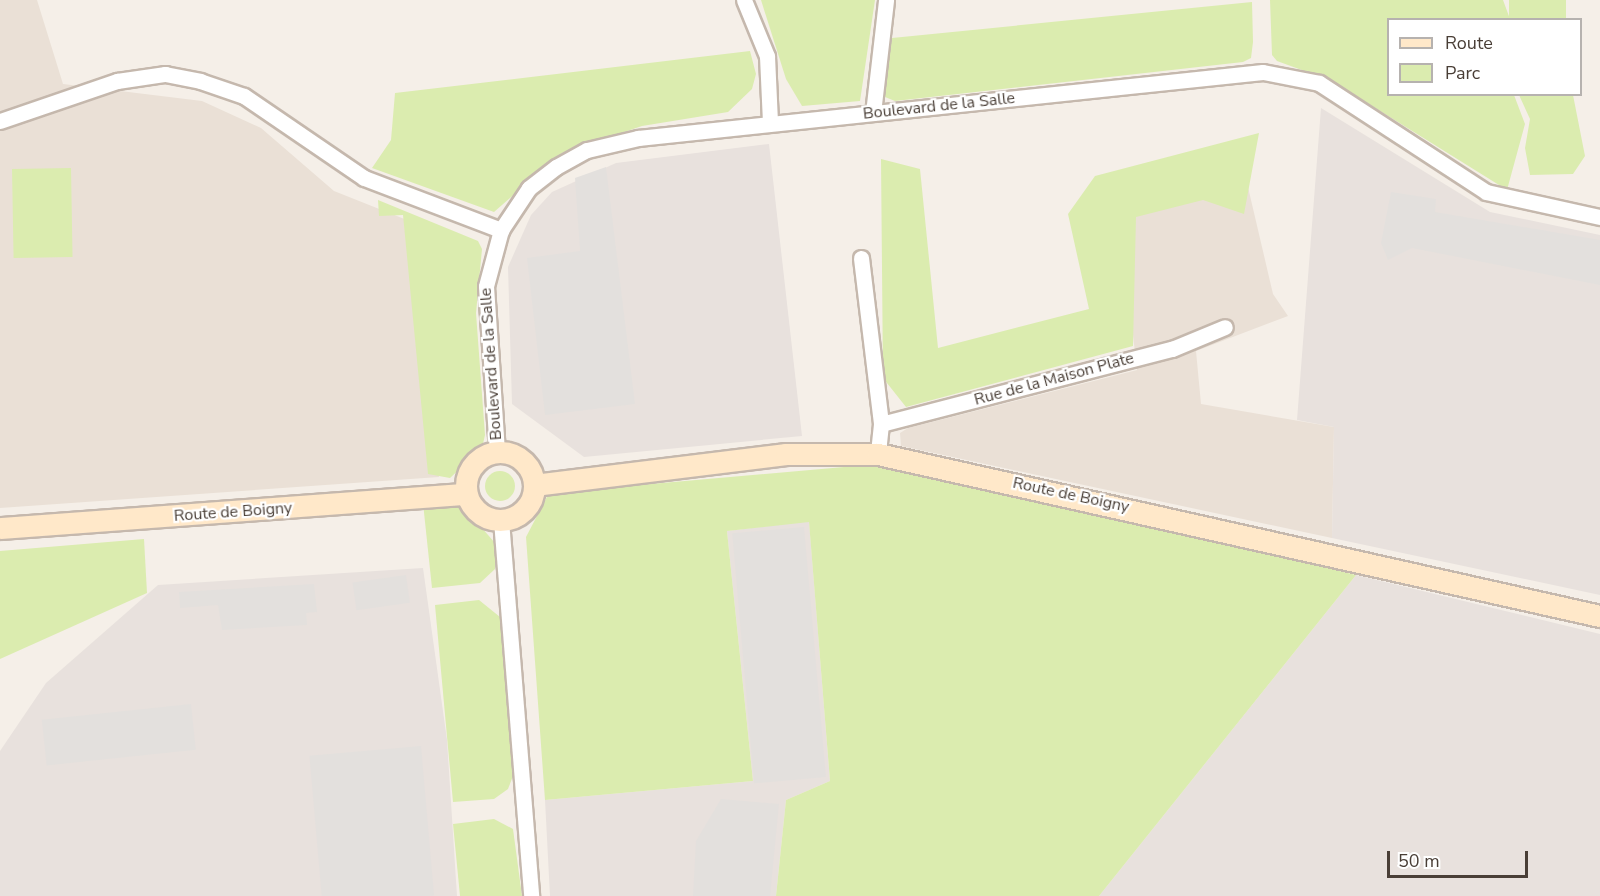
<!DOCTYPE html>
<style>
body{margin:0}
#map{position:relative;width:1600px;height:896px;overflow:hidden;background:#f5efe8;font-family:"Nunito Sans",sans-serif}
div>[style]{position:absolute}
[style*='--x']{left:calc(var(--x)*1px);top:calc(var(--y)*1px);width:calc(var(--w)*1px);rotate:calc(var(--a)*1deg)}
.residential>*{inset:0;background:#eae0d6}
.industrial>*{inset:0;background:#e8e1dd}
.green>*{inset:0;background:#dbecaf;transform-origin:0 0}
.round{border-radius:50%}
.parking>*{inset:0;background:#e3e0dd;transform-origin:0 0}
.roads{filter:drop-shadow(2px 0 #c5b8ad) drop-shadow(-2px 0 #c5b8ad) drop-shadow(0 2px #c5b8ad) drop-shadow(0 -2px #c5b8ad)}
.street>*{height:15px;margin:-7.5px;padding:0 7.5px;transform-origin:7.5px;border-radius:7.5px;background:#fff}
.secondary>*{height:21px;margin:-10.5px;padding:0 10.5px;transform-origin:10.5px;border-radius:10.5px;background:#ffe8c9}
.secondary>.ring{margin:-10.5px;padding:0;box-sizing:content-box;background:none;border:21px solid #ffe8c9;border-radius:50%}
span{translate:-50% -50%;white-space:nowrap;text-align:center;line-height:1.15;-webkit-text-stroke:4.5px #fff;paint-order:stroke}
.street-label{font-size:16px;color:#493e36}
.legend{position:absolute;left:1387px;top:18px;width:195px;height:78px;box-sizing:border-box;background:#fff;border:2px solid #b6b2af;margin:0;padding:8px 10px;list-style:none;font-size:18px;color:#493e36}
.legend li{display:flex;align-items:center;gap:12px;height:30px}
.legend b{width:30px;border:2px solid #b6b2af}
.scale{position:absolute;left:1387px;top:851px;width:141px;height:27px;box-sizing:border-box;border:3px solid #493e36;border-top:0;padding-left:8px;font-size:18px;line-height:21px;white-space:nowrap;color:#493e36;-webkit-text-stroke:4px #fff;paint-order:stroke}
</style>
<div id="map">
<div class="residential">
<i style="clip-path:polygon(0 0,37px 0,63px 84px,202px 101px,261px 128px,334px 191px,422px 226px,439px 477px,0 508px)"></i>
<i style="clip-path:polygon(1244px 170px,1273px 294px,1288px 316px,1196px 351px,1201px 404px,1334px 427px,1332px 538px,901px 446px,900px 433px,908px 428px,1137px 370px,1118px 203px)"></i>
</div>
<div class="industrial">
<i style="clip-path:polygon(1321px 108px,1490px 212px,1600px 235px,1600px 595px,1332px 538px,1334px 427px,1297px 420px)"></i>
<i style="clip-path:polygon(769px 144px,802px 436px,584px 457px,512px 404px,508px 267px,531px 215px,552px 192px,616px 163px)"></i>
<i style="clip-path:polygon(809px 521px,830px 781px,786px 800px,776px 896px,550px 896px,545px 800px,753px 781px,727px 531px)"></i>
<i style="clip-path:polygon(423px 568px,447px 740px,457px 896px,0 896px,0 751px,46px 683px,158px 585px)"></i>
<i style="clip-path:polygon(1356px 575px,1600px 634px,1600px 896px,1099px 896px)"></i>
</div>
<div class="green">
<i style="clip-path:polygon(761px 0,875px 0,860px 101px,802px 106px,786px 79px)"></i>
<i style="clip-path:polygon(1270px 0,1503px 0,1510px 19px,1388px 20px,1388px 94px,1514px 95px,1525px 124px,1507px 190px,1332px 81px,1277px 61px,1272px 55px)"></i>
<i style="left:1509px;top:0;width:57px;height:20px"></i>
<i style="clip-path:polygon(1252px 2px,1253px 42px,1251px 58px,1243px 62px,895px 101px,885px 97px,882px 85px,892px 38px)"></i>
<i style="clip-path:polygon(750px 51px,756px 74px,752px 89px,728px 112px,642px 126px,562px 153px,494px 212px,372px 168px,391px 140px,395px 93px)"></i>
<i style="clip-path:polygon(1519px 95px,1573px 95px,1585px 156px,1573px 174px,1530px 175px,1525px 148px,1530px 119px)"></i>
<i style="clip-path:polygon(1259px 133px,1244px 214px,1203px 200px,1136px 217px,1133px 346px,906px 407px,883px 378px,881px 159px,920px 169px,938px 348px,1089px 309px,1068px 214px,1095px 176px)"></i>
<i style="left:71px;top:168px;width:89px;height:59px;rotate:89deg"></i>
<i style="clip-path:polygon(378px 200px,478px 241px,482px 249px,476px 313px,485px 435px,482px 448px,450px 478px,428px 474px,403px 215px,379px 216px)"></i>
<i style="clip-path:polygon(878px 464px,1076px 507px,1356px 575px,1099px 896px,776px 896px,786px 800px,830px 781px,809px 522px,727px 531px,753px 781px,545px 800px,526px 537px,549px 493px)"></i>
<i class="round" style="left:485px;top:471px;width:30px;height:30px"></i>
<i style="clip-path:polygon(443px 501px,462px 505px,495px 543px,495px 569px,480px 583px,432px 588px,423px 503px)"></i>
<i style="clip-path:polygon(144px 539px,147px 593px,0 659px,0 551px)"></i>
<i style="clip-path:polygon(479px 600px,500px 617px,513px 776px,508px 789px,494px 799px,453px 802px,435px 605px)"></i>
<i style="clip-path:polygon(494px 819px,513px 829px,522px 896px,460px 896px,453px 824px)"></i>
</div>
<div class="parking">
<i style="clip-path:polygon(606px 167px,635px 404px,545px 415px,527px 258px,580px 251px,575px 178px)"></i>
<i style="clip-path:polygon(1391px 192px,1436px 199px,1435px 212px,1600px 240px,1600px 285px,1412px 248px,1388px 260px,1381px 243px)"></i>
<i style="left:804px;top:527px;width:251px;height:72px;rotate:85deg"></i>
<i style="left:406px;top:575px;width:28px;height:54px;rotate:82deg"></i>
<i style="clip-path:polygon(314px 584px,317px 612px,306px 613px,307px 625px,222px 630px,218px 605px,180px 608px,179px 592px)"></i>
<i style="left:191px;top:704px;width:46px;height:150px;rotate:84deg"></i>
<i style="left:421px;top:746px;width:150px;height:112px;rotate:85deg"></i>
<i style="clip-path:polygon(721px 799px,779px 804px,770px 896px,693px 896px,696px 841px)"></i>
</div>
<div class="roads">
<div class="street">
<i style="--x:744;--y:0;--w:61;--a:67.7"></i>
<i style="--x:767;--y:56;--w:66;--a:87.4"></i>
<i style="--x:873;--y:113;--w:114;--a:-83.4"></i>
<i style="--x:0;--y:121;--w:124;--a:-18.9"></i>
<i style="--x:117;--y:81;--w:49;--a:-8.3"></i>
<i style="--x:165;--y:74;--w:36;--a:11"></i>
<i style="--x:200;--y:81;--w:46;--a:18.8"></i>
<i style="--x:244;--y:96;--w:145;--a:34.3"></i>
<i style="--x:364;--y:178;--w:147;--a:20.8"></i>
<i style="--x:861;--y:258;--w:167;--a:83.1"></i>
<i style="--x:881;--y:424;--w:30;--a:96"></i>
<i style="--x:881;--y:424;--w:301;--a:-14.5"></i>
<i style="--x:1172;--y:349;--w:57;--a:-22.5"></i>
<i style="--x:497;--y:452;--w:166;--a:-93.8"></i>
<i style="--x:486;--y:286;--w:58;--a:-75"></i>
<i style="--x:501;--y:230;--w:50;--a:-56.3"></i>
<i style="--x:529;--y:188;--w:34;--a:-38"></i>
<i style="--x:556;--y:167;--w:35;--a:-29"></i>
<i style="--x:587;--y:150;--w:52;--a:-13.2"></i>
<i style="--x:638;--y:138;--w:628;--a:-6.03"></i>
<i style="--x:1263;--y:72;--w:57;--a:11.1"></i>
<i style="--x:1319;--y:83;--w:199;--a:33.1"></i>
<i style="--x:1486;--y:192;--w:117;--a:12.4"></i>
<i style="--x:501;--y:520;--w:377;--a:85.4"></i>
</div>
<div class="secondary">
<i class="ring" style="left:466px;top:452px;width:47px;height:47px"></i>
<i style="--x:534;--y:485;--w:254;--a:-7"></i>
<i style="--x:786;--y:454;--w:92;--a:0"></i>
<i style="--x:878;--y:454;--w:740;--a:12.65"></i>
<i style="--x:0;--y:528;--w:467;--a:-4.2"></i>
</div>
</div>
<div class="street-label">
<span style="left:939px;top:106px;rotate:-6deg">Boulevard de la Salle</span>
<span style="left:491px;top:364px;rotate:-94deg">Boulevard de la Salle</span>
<span style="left:1054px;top:379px;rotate:-15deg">Rue de la Maison Plate</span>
<span style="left:1071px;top:495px;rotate:12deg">Route de Boigny</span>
<span style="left:233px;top:512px;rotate:-4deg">Route de Boigny</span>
</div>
<ul class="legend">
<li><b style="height:8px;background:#ffe8c9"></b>Route</li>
<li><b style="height:16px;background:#dbecaf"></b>Parc</li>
</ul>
<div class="scale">50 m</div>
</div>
